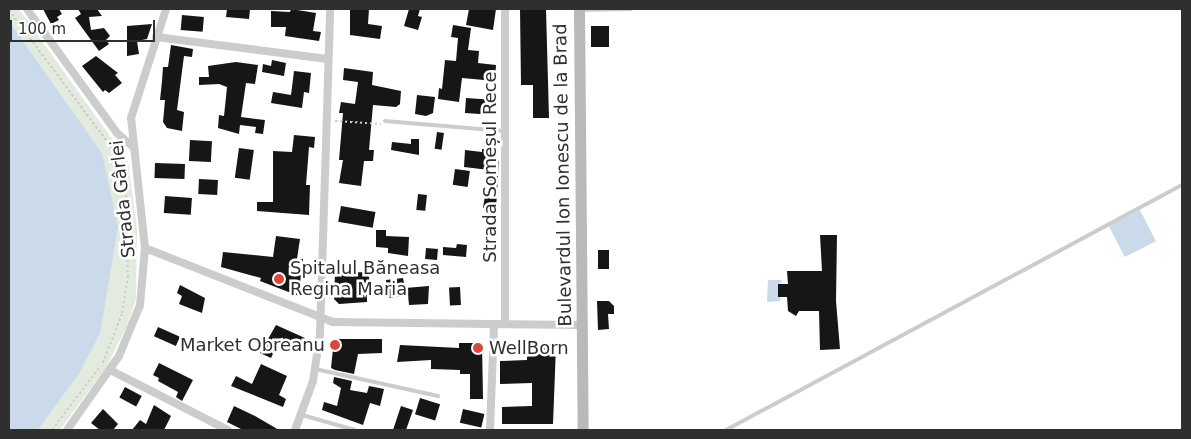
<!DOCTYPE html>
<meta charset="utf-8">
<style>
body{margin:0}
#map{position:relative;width:1191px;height:439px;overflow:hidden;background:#fff;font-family:"DejaVu Sans",sans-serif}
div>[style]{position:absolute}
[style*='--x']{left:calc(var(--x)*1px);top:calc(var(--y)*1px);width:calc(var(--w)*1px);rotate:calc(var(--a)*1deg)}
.green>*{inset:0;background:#e3ebde}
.water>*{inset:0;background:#cbdaea;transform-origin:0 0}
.building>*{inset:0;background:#161616;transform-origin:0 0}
.path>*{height:2px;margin-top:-1px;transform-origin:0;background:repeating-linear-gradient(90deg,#ccc 0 2.5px,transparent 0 5px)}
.service>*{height:4px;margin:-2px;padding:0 2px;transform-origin:2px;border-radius:2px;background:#ccc}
.minor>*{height:8px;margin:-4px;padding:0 4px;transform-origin:4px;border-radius:4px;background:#ccc}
.secondary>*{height:11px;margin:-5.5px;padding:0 5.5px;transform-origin:5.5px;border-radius:5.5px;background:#b9b9b9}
.dots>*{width:14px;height:14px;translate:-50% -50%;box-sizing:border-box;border:2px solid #fff;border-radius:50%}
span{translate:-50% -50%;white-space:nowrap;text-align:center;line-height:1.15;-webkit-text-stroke:5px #fff;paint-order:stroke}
.street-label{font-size:18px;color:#2f2f2f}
.poi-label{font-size:18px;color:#2f2f2f}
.left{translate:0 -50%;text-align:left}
.right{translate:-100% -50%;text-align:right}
.frame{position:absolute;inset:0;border:10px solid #2f2f2f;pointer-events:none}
.scale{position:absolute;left:10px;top:20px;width:145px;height:22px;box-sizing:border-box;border:2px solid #2f2f2f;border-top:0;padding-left:6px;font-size:15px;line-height:18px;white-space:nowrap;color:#2f2f2f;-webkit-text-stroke:4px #fff;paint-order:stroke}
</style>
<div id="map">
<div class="green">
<i style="clip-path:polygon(9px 9px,19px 9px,128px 161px,137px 229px,136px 299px,127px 326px,107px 366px,60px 430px,38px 430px,79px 374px,100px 334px,102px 153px,9px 21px)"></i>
</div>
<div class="water">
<i style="clip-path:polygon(9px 21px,102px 153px,118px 227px,100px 334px,79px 374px,38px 430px,9px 430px)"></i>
<i style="left:1140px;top:210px;width:35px;height:35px;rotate:63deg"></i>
<i style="clip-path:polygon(768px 280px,782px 280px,778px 290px,781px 301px,767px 302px)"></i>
</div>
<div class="building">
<i style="clip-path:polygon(43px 9px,59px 9px,62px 14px,57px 17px,59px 20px,51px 24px)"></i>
<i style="clip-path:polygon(78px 9px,97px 9px,102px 16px,89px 17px,91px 30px,104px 28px,110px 36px,106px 40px,109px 44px,99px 51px,75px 18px,81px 14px)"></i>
<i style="clip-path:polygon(227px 9px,250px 9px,249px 19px,226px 17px)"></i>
<i style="clip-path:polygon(291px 9px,316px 13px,313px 31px,321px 32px,319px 41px,285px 36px,286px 27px,271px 27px,271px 11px,290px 12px)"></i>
<i style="clip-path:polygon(350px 9px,369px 9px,368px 24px,382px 26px,380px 39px,350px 35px)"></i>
<i style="clip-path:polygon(409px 9px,420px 9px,418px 16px,422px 17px,418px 30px,404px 26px)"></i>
<i style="clip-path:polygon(469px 9px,496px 9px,493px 30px,466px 25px)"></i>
<i style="clip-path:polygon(520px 9px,546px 9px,549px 118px,533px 118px,533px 85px,521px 85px)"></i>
<i style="left:182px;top:15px;width:22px;height:15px;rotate:5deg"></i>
<i style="clip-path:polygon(152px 24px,147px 39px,137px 41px,139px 54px,127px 56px,127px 26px)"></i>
<i style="clip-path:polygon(453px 25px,471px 28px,468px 50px,479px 51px,478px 63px,496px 65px,495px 81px,462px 78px,459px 102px,438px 99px,439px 88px,442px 89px,445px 60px,456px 61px,458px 38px,451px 37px)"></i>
<i style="left:609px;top:26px;width:21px;height:18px;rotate:90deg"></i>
<i style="clip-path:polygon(171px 45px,193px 49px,192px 57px,184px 56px,177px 110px,184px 112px,182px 131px,167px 128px,163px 122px,165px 100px,160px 100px,162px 81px,163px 67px,168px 67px)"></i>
<i style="clip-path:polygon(96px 56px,118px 73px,115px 75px,122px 83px,109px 93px,105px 90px,103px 92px,82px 66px)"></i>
<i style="clip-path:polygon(272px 60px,286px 63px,284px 76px,262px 72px,263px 64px,271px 66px)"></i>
<i style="clip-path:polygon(236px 62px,258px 65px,255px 84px,246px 83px,241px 117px,265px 120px,263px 134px,255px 133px,256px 127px,240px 125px,239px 134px,218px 128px,219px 115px,224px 116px,227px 87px,219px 84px,199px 85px,199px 77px,209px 77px,208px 66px)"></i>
<i style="clip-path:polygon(344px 68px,373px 72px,372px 85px,401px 91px,400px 104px,396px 107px,373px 105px,369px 150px,374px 150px,373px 161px,364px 161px,361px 186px,339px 183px,343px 160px,339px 160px,343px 113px,339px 113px,341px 102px,355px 104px,358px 82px,343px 80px)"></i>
<i style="clip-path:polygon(294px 71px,311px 73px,309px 93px,304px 92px,302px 108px,271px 103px,273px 92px,291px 95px)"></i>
<i style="clip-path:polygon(417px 95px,435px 97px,433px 113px,426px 116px,415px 114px)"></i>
<i style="left:466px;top:98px;width:26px;height:15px;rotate:4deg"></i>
<i style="left:437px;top:132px;width:7px;height:17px;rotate:8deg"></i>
<i style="clip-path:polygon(294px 135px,315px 137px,314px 148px,309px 147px,306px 185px,310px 185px,309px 215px,257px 211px,257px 202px,273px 202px,273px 151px,292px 152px)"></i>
<i style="clip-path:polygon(411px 139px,419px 139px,419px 155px,391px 150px,392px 142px,411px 144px)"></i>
<i style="left:190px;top:140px;width:22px;height:21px;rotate:3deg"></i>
<i style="left:239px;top:148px;width:15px;height:30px;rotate:8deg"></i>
<i style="clip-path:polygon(482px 149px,490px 150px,489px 160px,499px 161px,496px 209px,483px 208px,489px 170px,464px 167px,465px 150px,482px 152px)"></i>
<i style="left:155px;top:163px;width:30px;height:15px;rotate:2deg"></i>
<i style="left:455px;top:169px;width:15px;height:16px;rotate:8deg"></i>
<i style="left:199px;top:179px;width:19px;height:15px;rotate:3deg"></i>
<i style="left:418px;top:194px;width:9px;height:16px;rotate:6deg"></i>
<i style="left:165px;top:196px;width:27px;height:17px;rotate:4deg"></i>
<i style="left:341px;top:206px;width:35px;height:16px;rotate:10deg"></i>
<i style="clip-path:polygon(376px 230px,386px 230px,386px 236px,409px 237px,408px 256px,388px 253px,388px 248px,376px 247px)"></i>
<i style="clip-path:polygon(820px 235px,837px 235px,836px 301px,840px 349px,820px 350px,819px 311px,799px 311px,796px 316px,788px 311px,787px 297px,778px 297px,778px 284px,788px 284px,787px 271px,822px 271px)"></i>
<i style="clip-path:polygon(276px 236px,300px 239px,297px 259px,303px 259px,299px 296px,260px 281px,261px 278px,221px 267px,223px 252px,273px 257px)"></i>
<i style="clip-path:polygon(457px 244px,467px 245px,466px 257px,443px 255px,443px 247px,456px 248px)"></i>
<i style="left:426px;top:248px;width:12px;height:11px;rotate:5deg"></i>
<i style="left:598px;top:250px;width:11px;height:19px"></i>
<i style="clip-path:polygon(368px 272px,371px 289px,367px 289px,367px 302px,339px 304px,334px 299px,335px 273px)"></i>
<i style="clip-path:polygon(403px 278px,405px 288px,429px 286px,428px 304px,409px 305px,408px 295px,389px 298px,386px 280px)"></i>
<i style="clip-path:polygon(180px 285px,205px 298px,202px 313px,179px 304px,182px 296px,177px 293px)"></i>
<i style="left:460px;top:287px;width:18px;height:11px;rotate:87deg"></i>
<i style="clip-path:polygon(597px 301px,609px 301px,614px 306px,614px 314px,608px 314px,609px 329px,598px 330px)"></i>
<i style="clip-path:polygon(276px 325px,305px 338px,299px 350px,279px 341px,271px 358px,260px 353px)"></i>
<i style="left:158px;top:327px;width:24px;height:10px;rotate:24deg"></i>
<i style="clip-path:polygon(334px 339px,382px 339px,382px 353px,358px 354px,354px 374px,335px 370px,331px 368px)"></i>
<i style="clip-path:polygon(459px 343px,482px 343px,483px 399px,470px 399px,470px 374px,460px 374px,460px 370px,431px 369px,431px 360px,397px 362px,400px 345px,459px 348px)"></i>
<i style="clip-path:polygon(527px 346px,556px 346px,553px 424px,502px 424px,502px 407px,532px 406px,532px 383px,500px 384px,500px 361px,527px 360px)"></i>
<i style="clip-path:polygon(159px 363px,193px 380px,182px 401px,176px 397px,178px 392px,158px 381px,159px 378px,153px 375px)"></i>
<i style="clip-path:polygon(261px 364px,287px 376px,279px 395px,286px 399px,283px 407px,231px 386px,236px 376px,252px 384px)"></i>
<i style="clip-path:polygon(334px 377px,352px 381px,350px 390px,367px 393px,369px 386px,384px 389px,380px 406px,370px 403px,363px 425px,322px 410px,324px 402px,337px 406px,341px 388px,333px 383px)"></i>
<i style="left:125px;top:387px;width:19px;height:12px;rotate:28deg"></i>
<i style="left:420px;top:398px;width:21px;height:17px;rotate:17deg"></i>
<i style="clip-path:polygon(154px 405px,171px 416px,164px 430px,132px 430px,140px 420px,146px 424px)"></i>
<i style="clip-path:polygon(234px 406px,255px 416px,279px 430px,243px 430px,227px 422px)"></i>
<i style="clip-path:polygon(401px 406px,413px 410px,406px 430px,393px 430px)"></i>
<i style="clip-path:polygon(103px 409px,118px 424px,113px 430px,100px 430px,91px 423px)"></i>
<i style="left:463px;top:409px;width:22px;height:14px;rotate:13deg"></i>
</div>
<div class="path">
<i style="--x:9;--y:10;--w:181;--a:53.3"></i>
<i style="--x:117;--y:155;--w:36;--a:76"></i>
<i style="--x:126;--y:190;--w:86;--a:88.7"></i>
<i style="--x:128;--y:276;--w:38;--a:99"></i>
<i style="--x:122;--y:314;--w:55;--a:111.4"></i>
<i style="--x:335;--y:121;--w:46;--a:3.7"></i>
<i style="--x:52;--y:430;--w:78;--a:-52.8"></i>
</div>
<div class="service">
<i style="--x:581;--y:10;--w:50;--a:-1.1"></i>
<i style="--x:385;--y:121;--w:119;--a:4.8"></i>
<i style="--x:315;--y:369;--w:126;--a:12.4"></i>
<i style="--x:302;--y:415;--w:55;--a:15.8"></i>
<i style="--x:726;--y:430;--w:518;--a:-28.25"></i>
</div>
<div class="minor">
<i style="--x:27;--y:9;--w:153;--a:54"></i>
<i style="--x:117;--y:133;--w:21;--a:41"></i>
<i style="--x:505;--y:9;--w:315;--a:90"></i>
<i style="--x:156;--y:37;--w:173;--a:7.3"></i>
<i style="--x:145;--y:248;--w:202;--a:21.5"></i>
<i style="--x:333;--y:322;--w:249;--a:0.7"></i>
<i style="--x:110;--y:370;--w:132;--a:27"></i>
<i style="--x:67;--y:430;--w:90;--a:-54.9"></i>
<i style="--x:119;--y:356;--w:55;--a:-67.6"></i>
<i style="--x:140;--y:305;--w:57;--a:-85"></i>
<i style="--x:145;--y:248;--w:131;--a:-96.1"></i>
<i style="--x:131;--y:118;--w:114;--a:-72.2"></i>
<i style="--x:295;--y:430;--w:52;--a:-69.8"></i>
<i style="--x:313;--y:381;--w:48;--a:-81.5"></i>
<i style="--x:320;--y:334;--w:325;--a:-88.2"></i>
<i style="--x:490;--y:430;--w:106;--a:-87.8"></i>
</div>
<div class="secondary">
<i style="--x:579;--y:9;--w:421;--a:89.5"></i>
</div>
<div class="dots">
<i style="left:279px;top:279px;background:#dc463b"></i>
<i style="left:335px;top:345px;background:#dc463b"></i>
<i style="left:478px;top:348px;background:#dc463b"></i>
</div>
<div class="street-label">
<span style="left:490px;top:167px;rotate:-90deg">Strada Someșul Rece</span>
<span style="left:563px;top:175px;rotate:-91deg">Bulevardul Ion Ionescu de la Brad</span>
<span style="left:123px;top:199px;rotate:-96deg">Strada Gârlei</span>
</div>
<div class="poi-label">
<span class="left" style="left:290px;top:279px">Spitalul Băneasa<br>Regina Maria</span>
<span class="right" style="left:325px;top:345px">Market Obreanu</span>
<span class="left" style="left:489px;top:348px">WellBorn</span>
</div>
<div class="frame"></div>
<div class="scale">100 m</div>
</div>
